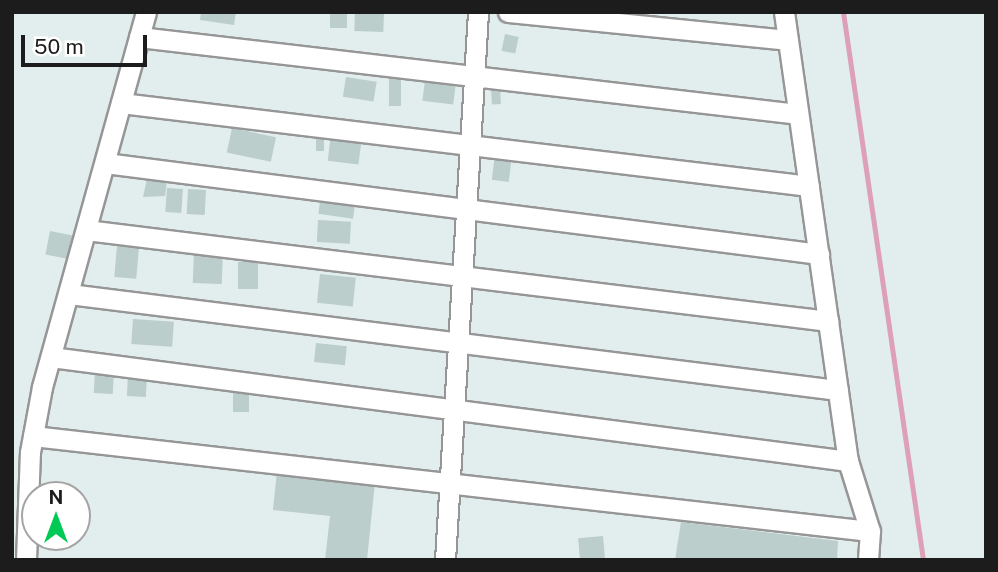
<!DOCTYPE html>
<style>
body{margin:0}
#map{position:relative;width:998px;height:572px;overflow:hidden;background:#e2edee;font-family:"Public Sans",sans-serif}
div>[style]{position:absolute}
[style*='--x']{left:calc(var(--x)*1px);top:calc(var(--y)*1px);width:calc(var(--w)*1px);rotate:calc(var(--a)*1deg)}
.stream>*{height:5px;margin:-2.5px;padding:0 2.5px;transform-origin:2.5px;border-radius:2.5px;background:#dea0b6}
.building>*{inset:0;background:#bbcecb;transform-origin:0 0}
.roads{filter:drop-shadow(2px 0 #969696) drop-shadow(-2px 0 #969696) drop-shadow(0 2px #969696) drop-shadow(0 -2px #969696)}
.street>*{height:19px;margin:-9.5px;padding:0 9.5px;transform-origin:9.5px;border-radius:9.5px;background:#fff}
span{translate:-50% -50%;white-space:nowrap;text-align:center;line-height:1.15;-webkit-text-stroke:7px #fff;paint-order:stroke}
.frame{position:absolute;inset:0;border:14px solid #1c1c1c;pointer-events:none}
.north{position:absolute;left:21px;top:481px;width:70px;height:70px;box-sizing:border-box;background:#fff;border:2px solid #a4a4a4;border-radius:50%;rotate:0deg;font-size:19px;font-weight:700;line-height:28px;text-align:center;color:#1c1c1c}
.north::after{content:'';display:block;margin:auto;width:24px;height:32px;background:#00c955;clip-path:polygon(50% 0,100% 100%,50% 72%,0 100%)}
.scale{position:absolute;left:21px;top:35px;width:126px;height:32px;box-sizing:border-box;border:4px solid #1c1c1c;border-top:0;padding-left:9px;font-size:21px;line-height:24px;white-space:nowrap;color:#1c1c1c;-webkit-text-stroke:5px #fff;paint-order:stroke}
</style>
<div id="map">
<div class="stream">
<i style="--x:843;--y:12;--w:554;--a:81.69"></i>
</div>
<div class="building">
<i style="clip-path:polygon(201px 12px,236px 12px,234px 25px,200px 20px)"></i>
<i style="left:330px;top:12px;width:17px;height:16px"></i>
<i style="left:355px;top:12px;width:29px;height:19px;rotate:2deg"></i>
<i style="left:505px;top:34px;width:14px;height:17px;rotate:12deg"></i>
<i style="left:389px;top:76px;width:12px;height:30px"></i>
<i style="left:346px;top:77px;width:31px;height:20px;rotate:9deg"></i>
<i style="left:425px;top:80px;width:31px;height:21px;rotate:7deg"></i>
<i style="left:500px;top:87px;width:17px;height:9px;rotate:87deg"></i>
<i style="left:232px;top:128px;width:45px;height:25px;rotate:12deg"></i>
<i style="left:331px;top:134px;width:31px;height:27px;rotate:7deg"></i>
<i style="left:316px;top:135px;width:8px;height:16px"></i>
<i style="left:495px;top:154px;width:17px;height:26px;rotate:7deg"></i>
<i style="clip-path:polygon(147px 179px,167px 181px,165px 196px,143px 197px)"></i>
<i style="left:167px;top:188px;width:16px;height:24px;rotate:4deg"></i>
<i style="left:188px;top:189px;width:18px;height:25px;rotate:3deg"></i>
<i style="left:321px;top:195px;width:35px;height:19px;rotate:8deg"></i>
<i style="left:318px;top:220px;width:33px;height:22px;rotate:3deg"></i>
<i style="left:50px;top:231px;width:26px;height:24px;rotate:11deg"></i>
<i style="left:117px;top:246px;width:22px;height:31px;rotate:5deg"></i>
<i style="left:194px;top:249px;width:29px;height:34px;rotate:2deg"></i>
<i style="left:238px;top:262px;width:20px;height:27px"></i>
<i style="left:320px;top:274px;width:36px;height:29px;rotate:6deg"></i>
<i style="left:133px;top:319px;width:41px;height:25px;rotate:4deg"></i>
<i style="left:316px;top:343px;width:31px;height:19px;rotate:6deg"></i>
<i style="left:95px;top:370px;width:19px;height:23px;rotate:3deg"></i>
<i style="left:128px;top:374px;width:19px;height:22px;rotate:3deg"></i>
<i style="left:233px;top:385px;width:16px;height:27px"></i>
<i style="clip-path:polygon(277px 471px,375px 482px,367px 560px,325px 560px,330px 516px,273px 510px)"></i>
<i style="clip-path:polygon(681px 522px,838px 541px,837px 560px,675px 560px)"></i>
<i style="left:603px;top:536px;width:24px;height:25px;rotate:85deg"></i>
</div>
<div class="roads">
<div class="street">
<i style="--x:508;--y:12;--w:281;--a:5.7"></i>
<i style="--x:784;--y:12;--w:454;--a:81.9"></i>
<i style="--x:848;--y:461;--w:73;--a:72.6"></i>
<i style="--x:139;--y:37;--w:663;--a:6.66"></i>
<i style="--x:121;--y:103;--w:693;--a:6.88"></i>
<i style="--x:105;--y:163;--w:720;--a:7.26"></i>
<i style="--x:86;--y:230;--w:748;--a:6.99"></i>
<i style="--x:69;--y:294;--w:775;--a:7.12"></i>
<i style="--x:51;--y:357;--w:804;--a:7.43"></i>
<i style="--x:33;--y:436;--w:842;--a:6.48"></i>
<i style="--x:870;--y:531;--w:29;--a:94"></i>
<i style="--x:26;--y:560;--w:108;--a:-87.9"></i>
<i style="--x:30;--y:452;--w:66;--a:-79.5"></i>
<i style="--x:42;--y:387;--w:389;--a:-74.5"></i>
<i style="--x:445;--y:560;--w:549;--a:-86.55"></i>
</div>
</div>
<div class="frame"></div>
<div class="north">N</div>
<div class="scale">50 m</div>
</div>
